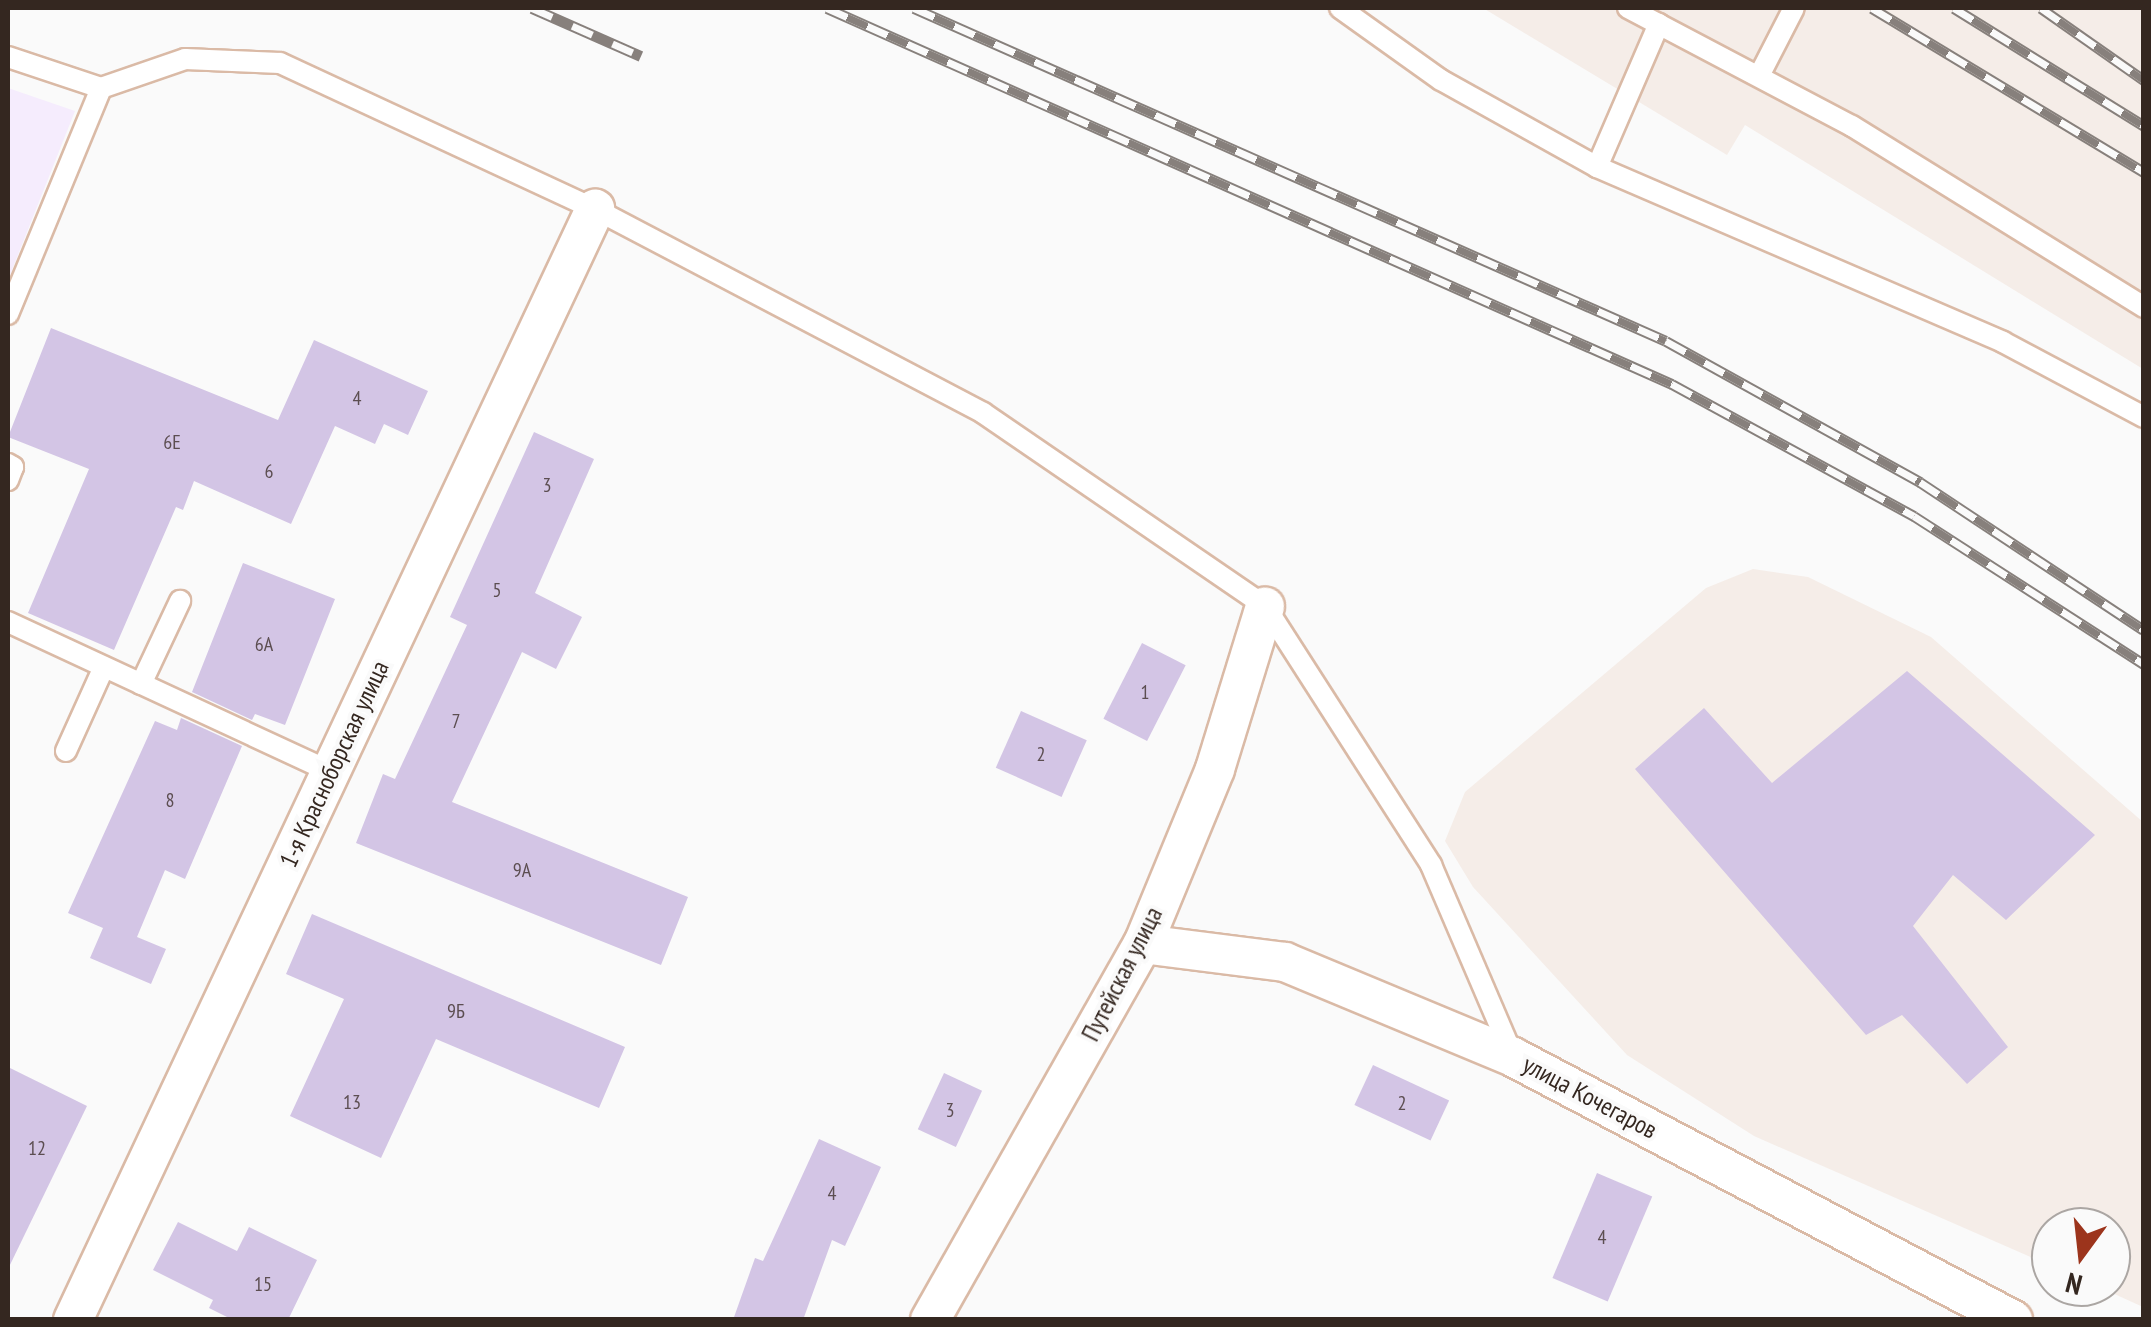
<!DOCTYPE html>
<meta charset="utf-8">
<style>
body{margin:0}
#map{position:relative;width:2151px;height:1327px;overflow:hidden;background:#fafafa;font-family:"PT Sans Narrow",sans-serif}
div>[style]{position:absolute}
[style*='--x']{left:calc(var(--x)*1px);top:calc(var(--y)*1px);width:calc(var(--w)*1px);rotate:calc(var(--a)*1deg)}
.built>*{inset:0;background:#f5ede8}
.education>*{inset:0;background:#f5ecfd}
.building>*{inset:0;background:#d3c5e5;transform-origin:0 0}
.roads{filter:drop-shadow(2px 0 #dabaa6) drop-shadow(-2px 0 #dabaa6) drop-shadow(0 2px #dabaa6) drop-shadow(0 -2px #dabaa6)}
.lane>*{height:20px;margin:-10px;padding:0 10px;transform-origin:10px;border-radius:10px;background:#fff}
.street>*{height:38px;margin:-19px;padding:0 19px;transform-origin:19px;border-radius:19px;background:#fff}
.rail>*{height:11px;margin-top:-5.5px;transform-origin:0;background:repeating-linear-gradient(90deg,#fafafa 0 22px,#87807c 0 44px);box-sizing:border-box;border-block:2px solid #87807c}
span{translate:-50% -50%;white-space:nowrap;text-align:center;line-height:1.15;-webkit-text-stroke:8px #fafafa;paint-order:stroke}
.number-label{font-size:20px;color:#5c4e51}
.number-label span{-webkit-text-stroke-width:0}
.street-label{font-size:25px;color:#342720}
.frame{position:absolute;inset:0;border:10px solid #342720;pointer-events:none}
.north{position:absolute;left:2031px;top:1207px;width:100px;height:100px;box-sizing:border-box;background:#fafafa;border:2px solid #aba6a3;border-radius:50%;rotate:195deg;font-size:28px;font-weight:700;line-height:40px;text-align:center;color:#342720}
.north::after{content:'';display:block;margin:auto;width:35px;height:45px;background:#9c341c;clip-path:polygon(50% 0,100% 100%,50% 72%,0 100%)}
</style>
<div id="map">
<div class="built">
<i style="clip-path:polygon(1483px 8px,2143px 8px,2143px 369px,1745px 125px,1727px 155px)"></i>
<i style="clip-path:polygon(1753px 569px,1808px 577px,1931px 637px,2143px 822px,2143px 1307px,2099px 1287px,2111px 1287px,2111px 1227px,2051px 1227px,2051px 1266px,1754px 1136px,1627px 1055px,1473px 887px,1445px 841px,1465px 792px,1706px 588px)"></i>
</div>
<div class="education">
<i style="clip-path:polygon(8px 88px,75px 111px,8px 280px)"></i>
</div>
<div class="building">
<i style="clip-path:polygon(51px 328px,278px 420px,314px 340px,428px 391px,408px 435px,384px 424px,375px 444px,335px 426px,291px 524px,194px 481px,183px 510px,176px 507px,114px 650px,28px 613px,89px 469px,8px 437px)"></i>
<i style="clip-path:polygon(534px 432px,594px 459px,535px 593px,582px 617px,556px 669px,522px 652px,452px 802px,688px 897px,661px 965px,356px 843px,383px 774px,395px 779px,467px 625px,450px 617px)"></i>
<i style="clip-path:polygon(243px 563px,335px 599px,285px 725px,255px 714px,252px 720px,192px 692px)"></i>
<i style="left:1142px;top:643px;width:49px;height:85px;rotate:27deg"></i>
<i style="clip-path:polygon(1907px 671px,2095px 835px,2006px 920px,1953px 875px,1913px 926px,2008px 1047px,1967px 1084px,1902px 1015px,1866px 1035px,1635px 769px,1704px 708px,1772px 783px)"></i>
<i style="left:1021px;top:711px;width:72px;height:62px;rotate:24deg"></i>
<i style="clip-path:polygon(181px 718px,242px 746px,185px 879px,165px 870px,137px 937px,166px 949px,151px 984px,90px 958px,103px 928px,68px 913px,155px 721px,177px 730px)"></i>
<i style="clip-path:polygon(312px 914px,625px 1047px,599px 1108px,436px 1039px,381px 1158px,290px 1116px,344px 999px,286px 974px)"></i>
<i style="left:1373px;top:1065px;width:84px;height:44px;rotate:25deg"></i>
<i style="clip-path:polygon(8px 1067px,87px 1106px,8px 1269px)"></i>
<i style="left:944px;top:1073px;width:42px;height:62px;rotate:25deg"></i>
<i style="clip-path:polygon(819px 1139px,881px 1167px,845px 1246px,832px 1240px,803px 1320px,733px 1320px,755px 1258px,763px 1261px)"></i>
<i style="left:1597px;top:1173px;width:60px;height:114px;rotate:23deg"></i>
<i style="clip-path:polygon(178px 1222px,237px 1251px,249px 1227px,317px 1260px,288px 1320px,233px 1320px,209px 1308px,213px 1300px,153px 1270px)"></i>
</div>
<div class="roads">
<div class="lane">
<i style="--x:1340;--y:8;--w:124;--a:35.5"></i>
<i style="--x:1441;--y:80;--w:179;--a:29.1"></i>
<i style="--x:1597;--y:167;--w:442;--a:23.3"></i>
<i style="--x:2003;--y:342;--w:160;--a:28"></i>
<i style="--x:1628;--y:8;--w:253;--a:27.8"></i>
<i style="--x:1852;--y:126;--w:344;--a:31.8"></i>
<i style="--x:8;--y:57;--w:98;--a:18.4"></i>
<i style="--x:101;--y:88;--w:89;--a:-19"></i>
<i style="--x:185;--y:59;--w:95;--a:2.4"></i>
<i style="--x:280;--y:63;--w:347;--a:24.9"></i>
<i style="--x:595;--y:209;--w:438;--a:27.7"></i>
<i style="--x:983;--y:413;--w:342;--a:34.4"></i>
<i style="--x:1265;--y:606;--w:308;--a:57.3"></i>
<i style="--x:1431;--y:865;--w:206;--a:66.8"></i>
<i style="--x:1759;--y:76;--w:76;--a:-62.8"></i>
<i style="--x:1597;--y:167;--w:156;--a:-66.6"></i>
<i style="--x:8;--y:314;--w:244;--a:-67.6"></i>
<i style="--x:8;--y:464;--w:6;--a:31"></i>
<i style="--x:13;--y:467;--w:14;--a:111"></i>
<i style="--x:8;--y:622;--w:356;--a:24.9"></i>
<i style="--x:141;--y:684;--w:92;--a:-64.8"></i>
<i style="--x:66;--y:751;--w:92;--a:-65.7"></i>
</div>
<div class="street">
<i style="--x:1143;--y:944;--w:143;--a:7.2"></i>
<i style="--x:1285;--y:962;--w:247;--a:22.6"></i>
<i style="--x:1513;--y:1057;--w:565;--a:27.74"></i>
<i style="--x:73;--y:1320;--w:1228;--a:-64.83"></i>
<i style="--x:930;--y:1320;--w:432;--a:-60.5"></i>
<i style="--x:1143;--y:944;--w:189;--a:-67.6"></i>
<i style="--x:1215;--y:769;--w:170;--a:-72.9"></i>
</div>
</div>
<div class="rail">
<i style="--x:532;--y:8;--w:119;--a:23.8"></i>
<i style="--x:827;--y:8;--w:925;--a:23.99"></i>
<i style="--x:1672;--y:384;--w:276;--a:28.6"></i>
<i style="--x:1914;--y:516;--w:274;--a:32.8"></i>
<i style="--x:914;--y:8;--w:822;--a:23.88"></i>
<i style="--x:1666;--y:341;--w:291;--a:29"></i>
<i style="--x:1920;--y:482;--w:268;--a:33.5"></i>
<i style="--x:1872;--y:8;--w:318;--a:31.1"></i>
<i style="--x:1954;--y:8;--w:224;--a:31.8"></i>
<i style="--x:2041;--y:8;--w:126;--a:35"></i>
</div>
<div class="number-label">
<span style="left:357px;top:398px">4</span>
<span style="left:172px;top:442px">6Е</span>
<span style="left:269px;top:471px">6</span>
<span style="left:547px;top:485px">3</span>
<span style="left:497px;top:590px">5</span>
<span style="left:264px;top:644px">6А</span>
<span style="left:1145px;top:692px">1</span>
<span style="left:456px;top:721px">7</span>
<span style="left:1041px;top:754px">2</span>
<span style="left:170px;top:800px">8</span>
<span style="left:522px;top:870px">9А</span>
<span style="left:456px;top:1011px">9Б</span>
<span style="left:352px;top:1102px">13</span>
<span style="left:1402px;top:1103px">2</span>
<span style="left:950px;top:1110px">3</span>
<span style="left:37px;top:1148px">12</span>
<span style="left:832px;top:1193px">4</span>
<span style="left:1602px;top:1237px">4</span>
<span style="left:263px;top:1284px">15</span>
</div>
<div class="street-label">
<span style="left:334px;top:764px;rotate:-65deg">1-я Красноборская улица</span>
<span style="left:1122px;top:974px;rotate:-63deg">Путейская улица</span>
<span style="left:1590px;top:1097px;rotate:28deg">улица Кочегаров</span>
</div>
<div class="frame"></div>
<div class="north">N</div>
</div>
